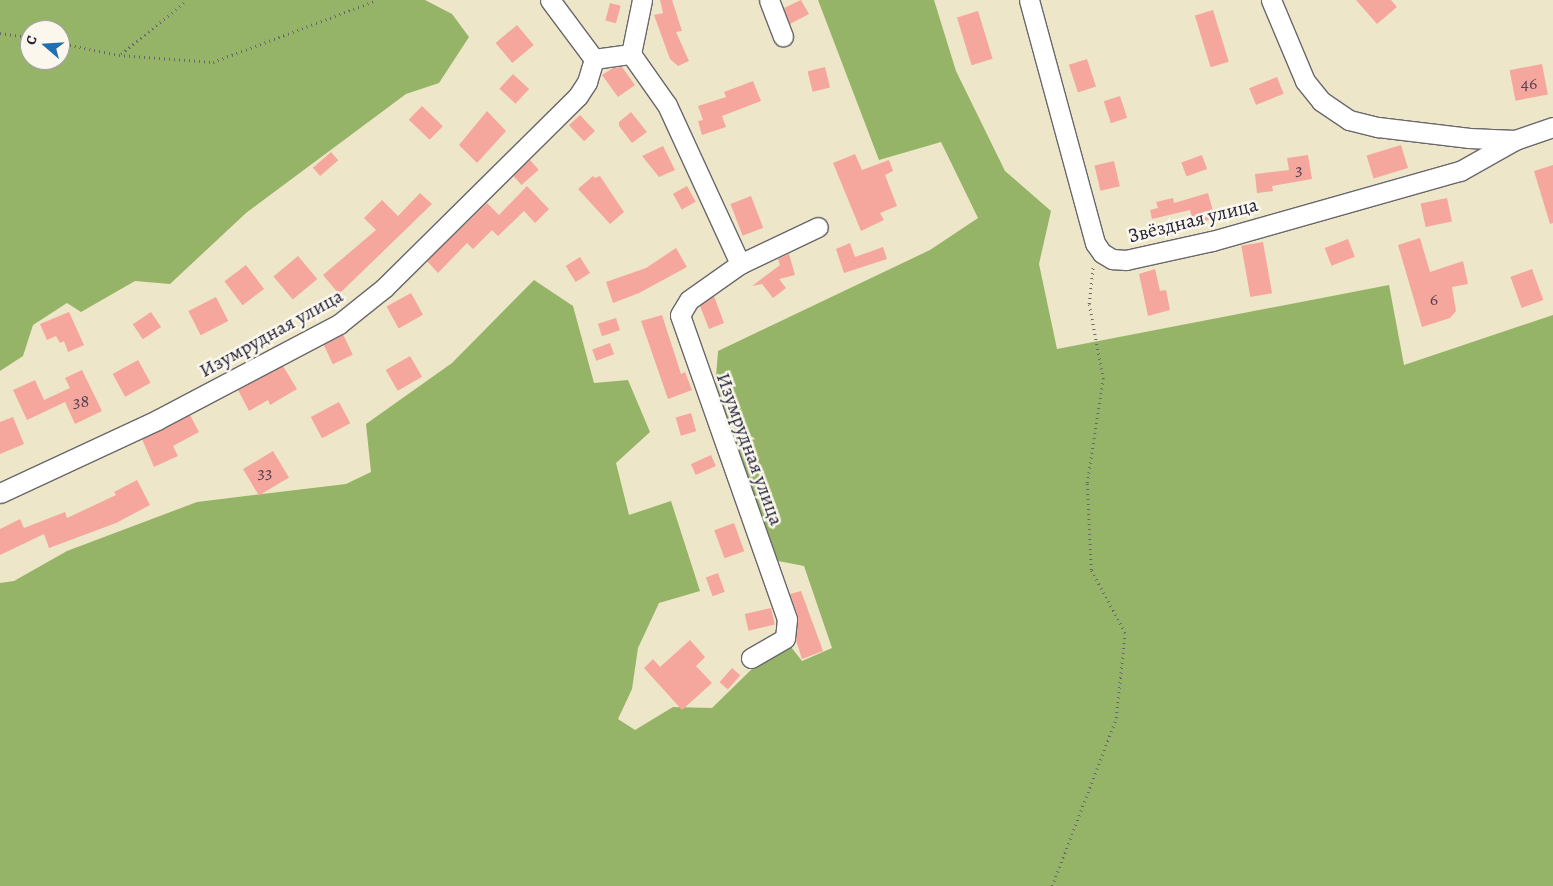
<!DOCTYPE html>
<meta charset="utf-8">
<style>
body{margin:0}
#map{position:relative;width:1553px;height:886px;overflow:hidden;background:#eee6c8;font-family:Alegreya,serif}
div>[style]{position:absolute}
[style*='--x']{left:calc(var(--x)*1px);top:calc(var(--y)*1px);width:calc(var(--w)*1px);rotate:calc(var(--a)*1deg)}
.forest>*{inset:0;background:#96b467}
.building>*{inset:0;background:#f6a79d;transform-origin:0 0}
.path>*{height:2.5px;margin-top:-1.25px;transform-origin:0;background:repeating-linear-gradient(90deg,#69676c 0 1px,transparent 0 5px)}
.roads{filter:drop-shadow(1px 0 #69676c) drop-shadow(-1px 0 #69676c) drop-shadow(0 1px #69676c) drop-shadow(0 -1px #69676c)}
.minor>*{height:19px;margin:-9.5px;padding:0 9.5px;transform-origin:9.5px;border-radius:9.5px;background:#fff}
span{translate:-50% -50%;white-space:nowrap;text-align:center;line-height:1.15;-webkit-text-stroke:5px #fbf7ec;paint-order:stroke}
.number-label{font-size:18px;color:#574354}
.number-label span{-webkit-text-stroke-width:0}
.street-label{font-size:20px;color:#22223b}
.north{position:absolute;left:20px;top:20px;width:50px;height:50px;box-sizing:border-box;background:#fbf7ec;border:1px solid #a4a2a5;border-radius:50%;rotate:289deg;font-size:14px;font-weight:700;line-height:20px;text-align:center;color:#22223b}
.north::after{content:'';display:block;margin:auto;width:18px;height:22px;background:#1f6fb2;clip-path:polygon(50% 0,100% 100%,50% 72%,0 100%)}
</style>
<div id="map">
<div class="forest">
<i style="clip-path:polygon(evenodd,0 0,425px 0,452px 14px,469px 37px,439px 83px,406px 94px,246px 213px,170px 284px,135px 281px,81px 312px,67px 303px,33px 325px,23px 356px,0 371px,0 0,30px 30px,60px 30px,60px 60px,30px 60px,30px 30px)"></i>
<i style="clip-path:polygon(818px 0,934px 0,956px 71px,1005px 171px,1051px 211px,1039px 264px,1057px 349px,1389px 285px,1404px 365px,1553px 315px,1553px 886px,0 886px,0 583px,14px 581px,67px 551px,197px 502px,346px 484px,371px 472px,366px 424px,452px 363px,534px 280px,573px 306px,594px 383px,628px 380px,650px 432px,616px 463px,629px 515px,671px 501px,700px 591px,659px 603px,638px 648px,632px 689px,618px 719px,635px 730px,673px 707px,712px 708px,757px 664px,791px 647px,802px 661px,832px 648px,804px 566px,773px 560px,715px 390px,718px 351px,930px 250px,978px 218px,941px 142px,879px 160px)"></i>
</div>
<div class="building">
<i style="clip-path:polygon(660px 0,672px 0,682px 31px,676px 32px,689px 61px,678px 66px,670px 59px,654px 15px,663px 13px)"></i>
<i style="clip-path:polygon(801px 0,809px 14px,790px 24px,784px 8px)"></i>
<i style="clip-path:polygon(1356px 0,1391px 0,1397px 7px,1377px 24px)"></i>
<i style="left:610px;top:3px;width:11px;height:18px;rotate:15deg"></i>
<i style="left:1213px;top:10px;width:54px;height:19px;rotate:73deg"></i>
<i style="left:978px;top:11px;width:50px;height:22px;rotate:73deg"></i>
<i style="left:517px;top:25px;width:26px;height:28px;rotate:50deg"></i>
<i style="left:1087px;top:59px;width:29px;height:19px;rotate:72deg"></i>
<i style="left:1542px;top:64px;width:31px;height:33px;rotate:79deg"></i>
<i style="clip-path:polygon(622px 67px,635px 85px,618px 97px,602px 75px,613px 68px)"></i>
<i style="left:825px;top:67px;width:21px;height:18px;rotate:76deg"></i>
<i style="left:513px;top:74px;width:22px;height:20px;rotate:43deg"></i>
<i style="left:1277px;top:77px;width:18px;height:30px;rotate:68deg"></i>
<i style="clip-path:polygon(753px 81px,761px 101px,722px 116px,726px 127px,702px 135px,698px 121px,703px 120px,698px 106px,726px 97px,724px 92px)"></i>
<i style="left:1120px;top:96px;width:23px;height:17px;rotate:72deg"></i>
<i style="left:422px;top:106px;width:29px;height:19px;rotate:44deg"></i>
<i style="clip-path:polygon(487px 111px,506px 131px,477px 163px,459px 145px)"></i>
<i style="clip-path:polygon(631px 112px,647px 132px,632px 143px,619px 126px,619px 122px)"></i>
<i style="left:580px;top:115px;width:22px;height:15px;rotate:47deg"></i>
<i style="left:1401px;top:145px;width:24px;height:36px;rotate:73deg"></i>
<i style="clip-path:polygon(663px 146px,675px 170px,659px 177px,642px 156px)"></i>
<i style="left:331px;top:152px;width:11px;height:24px;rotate:49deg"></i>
<i style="clip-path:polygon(855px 154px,862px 170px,889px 160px,893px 171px,885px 175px,897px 206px,880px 213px,884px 220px,861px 231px,833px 163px)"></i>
<i style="left:1202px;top:155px;width:15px;height:22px;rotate:70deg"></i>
<i style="clip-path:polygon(1308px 155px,1312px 179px,1272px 186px,1273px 191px,1257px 193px,1255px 174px,1289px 170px,1287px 158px)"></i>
<i style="left:530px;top:160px;width:13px;height:23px;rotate:48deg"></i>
<i style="left:1114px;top:161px;width:26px;height:20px;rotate:77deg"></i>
<i style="clip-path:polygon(1553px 165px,1553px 223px,1550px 224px,1534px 171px)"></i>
<i style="clip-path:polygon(593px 176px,595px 178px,600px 176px,624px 212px,610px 224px,578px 189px)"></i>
<i style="clip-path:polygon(527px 186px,549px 209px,535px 223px,524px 211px,498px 236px,492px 230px,473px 249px,467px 243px,438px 273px,427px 261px,487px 203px,499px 215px)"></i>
<i style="left:687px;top:186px;width:18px;height:16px;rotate:61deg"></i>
<i style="clip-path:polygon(420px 193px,432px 204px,339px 294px,323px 275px,376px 230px,364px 218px,382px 200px,398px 216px)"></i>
<i style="clip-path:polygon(1208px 193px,1215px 218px,1194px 224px,1190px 210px,1152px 219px,1150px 210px,1158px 208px,1156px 202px,1173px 198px,1174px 203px)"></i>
<i style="left:751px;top:196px;width:34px;height:22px;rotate:69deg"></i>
<i style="left:1447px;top:198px;width:24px;height:27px;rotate:78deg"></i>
<i style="clip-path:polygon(1420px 238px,1430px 272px,1463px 261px,1468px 284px,1452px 287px,1456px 311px,1450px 318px,1422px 327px,1398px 245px)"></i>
<i style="left:1348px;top:239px;width:19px;height:25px;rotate:69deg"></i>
<i style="left:1263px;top:242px;width:52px;height:22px;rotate:80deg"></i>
<i style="clip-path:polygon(850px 243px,855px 257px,883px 247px,887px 259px,844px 273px,836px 249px)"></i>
<i style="clip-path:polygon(676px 248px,687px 267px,639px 293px,613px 303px,606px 282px,646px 268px)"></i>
<i style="clip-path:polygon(789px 254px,795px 275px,779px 279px,786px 288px,773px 298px,762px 284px,752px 286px,780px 265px,778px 259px)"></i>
<i style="left:298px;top:256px;width:30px;height:32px;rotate:50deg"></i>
<i style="left:580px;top:257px;width:19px;height:17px;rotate:58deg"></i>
<i style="left:246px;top:265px;width:30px;height:27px;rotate:53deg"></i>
<i style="clip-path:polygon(1155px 269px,1160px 291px,1166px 290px,1170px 310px,1148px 316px,1139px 274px)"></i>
<i style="left:1532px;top:269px;width:33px;height:23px;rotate:70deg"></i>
<i style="left:411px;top:293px;width:25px;height:28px;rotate:61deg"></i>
<i style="clip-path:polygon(714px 296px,724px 323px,709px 329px,700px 306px)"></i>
<i style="left:216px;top:297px;width:27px;height:31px;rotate:63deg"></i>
<i style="clip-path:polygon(69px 312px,84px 345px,68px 352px,64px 341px,60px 343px,56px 336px,47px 340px,40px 324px)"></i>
<i style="left:151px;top:312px;width:18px;height:22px;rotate:56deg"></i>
<i style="clip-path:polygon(662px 315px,681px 374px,685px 372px,692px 390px,668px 399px,641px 321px)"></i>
<i style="left:616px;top:318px;width:13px;height:19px;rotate:72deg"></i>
<i style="left:343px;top:334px;width:23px;height:22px;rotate:65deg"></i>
<i style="left:610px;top:343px;width:12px;height:19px;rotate:70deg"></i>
<i style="left:410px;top:356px;width:24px;height:28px;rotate:60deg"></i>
<i style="left:138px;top:360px;width:26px;height:29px;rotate:61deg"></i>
<i style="clip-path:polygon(283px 366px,297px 389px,270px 405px,268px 400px,249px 411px,238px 390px)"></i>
<i style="clip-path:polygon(82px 370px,102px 411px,75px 424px,65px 402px,27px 420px,13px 390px,35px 380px,44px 400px,70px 388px,65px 378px)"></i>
<i style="left:339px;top:402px;width:24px;height:32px;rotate:62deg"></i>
<i style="left:691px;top:413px;width:19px;height:16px;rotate:74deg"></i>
<i style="clip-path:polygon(190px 415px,199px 432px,173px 446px,178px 456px,154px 467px,142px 439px)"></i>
<i style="clip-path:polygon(13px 417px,24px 444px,0 454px,0 422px)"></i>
<i style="left:273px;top:451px;width:31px;height:35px;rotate:59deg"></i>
<i style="left:711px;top:455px;width:12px;height:22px;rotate:66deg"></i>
<i style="clip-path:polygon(137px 480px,150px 505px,116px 523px,49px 548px,44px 534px,0 555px,0 529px,20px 519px,24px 528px,65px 512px,67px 518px,116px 495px,114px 492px)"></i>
<i style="left:734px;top:523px;width:30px;height:21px;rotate:70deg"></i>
<i style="left:718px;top:573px;width:20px;height:13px;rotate:70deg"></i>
<i style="clip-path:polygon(801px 591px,823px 651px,802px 659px,796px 640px,798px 616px,790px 594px)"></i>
<i style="left:771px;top:608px;width:17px;height:27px;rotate:77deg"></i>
<i style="clip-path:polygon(690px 640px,705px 657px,696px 666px,712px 683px,682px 710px,644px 668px,653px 659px,660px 667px)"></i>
<i style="left:732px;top:668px;width:11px;height:19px;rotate:41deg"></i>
</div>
<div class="path">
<i style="--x:0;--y:33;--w:30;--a:8"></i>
<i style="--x:60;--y:43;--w:60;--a:11.5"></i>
<i style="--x:119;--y:55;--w:94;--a:4.3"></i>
<i style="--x:213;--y:62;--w:175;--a:-20.7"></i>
<i style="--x:121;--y:54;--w:85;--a:-39.3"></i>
<i style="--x:1052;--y:886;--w:180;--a:-69.1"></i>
<i style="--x:1116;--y:718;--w:85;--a:-84"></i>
<i style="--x:1125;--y:633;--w:72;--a:-118.4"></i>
<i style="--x:1091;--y:570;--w:87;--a:-92.6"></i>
<i style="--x:1087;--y:483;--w:105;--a:-81.3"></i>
<i style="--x:1103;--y:379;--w:76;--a:-100.6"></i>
<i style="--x:1089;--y:304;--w:38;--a:-84"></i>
</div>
<div class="roads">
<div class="minor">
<i style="--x:550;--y:0;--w:74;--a:53.3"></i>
<i style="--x:642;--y:0;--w:55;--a:101.5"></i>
<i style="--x:631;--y:54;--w:62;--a:54.8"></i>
<i style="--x:667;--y:105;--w:175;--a:65.3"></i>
<i style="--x:769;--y:0;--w:39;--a:69"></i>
<i style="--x:1029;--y:0;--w:252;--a:74.8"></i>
<i style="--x:1095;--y:243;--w:12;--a:55"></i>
<i style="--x:1102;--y:253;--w:12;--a:31"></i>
<i style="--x:1112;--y:259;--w:14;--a:4"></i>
<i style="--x:1126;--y:260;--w:88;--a:-12.5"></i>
<i style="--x:1212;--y:241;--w:258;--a:-15.8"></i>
<i style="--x:1460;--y:171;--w:63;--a:-29.4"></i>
<i style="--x:1271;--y:0;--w:88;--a:67.2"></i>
<i style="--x:1305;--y:81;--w:26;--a:51"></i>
<i style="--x:1321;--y:101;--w:34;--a:34"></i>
<i style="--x:1349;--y:120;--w:30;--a:14"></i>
<i style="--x:1378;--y:127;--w:92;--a:6.9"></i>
<i style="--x:1469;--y:138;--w:46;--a:2.5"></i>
<i style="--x:1515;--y:140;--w:40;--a:-18.9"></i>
<i style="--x:0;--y:493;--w:173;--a:-24.9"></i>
<i style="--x:157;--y:420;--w:206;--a:-27.8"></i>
<i style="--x:339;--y:324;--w:58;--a:-38.7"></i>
<i style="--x:384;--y:288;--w:273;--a:-44.7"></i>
<i style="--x:578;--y:96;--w:17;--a:-57"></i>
<i style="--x:587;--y:82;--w:24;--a:-73"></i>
<i style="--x:594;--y:59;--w:37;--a:-8"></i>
<i style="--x:751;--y:658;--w:39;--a:-30"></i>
<i style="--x:785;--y:638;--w:19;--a:-84"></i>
<i style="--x:787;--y:619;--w:322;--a:-109.4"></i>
<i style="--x:680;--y:315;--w:17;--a:-59"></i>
<i style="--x:689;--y:300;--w:62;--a:-35.2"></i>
<i style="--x:740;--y:264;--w:86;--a:-25.4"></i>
</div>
</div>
<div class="number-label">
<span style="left:1529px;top:83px">46</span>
<span style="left:1299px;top:169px">3</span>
<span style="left:1434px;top:299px">6</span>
<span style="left:81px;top:401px">38</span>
<span style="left:265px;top:472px">33</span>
</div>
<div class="street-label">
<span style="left:1193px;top:220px;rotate:-14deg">Звёздная улица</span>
<span style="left:271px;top:333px;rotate:-29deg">Изумрудная улица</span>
<span style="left:750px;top:449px;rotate:70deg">Изумрудная улица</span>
</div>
<div class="north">С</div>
</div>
